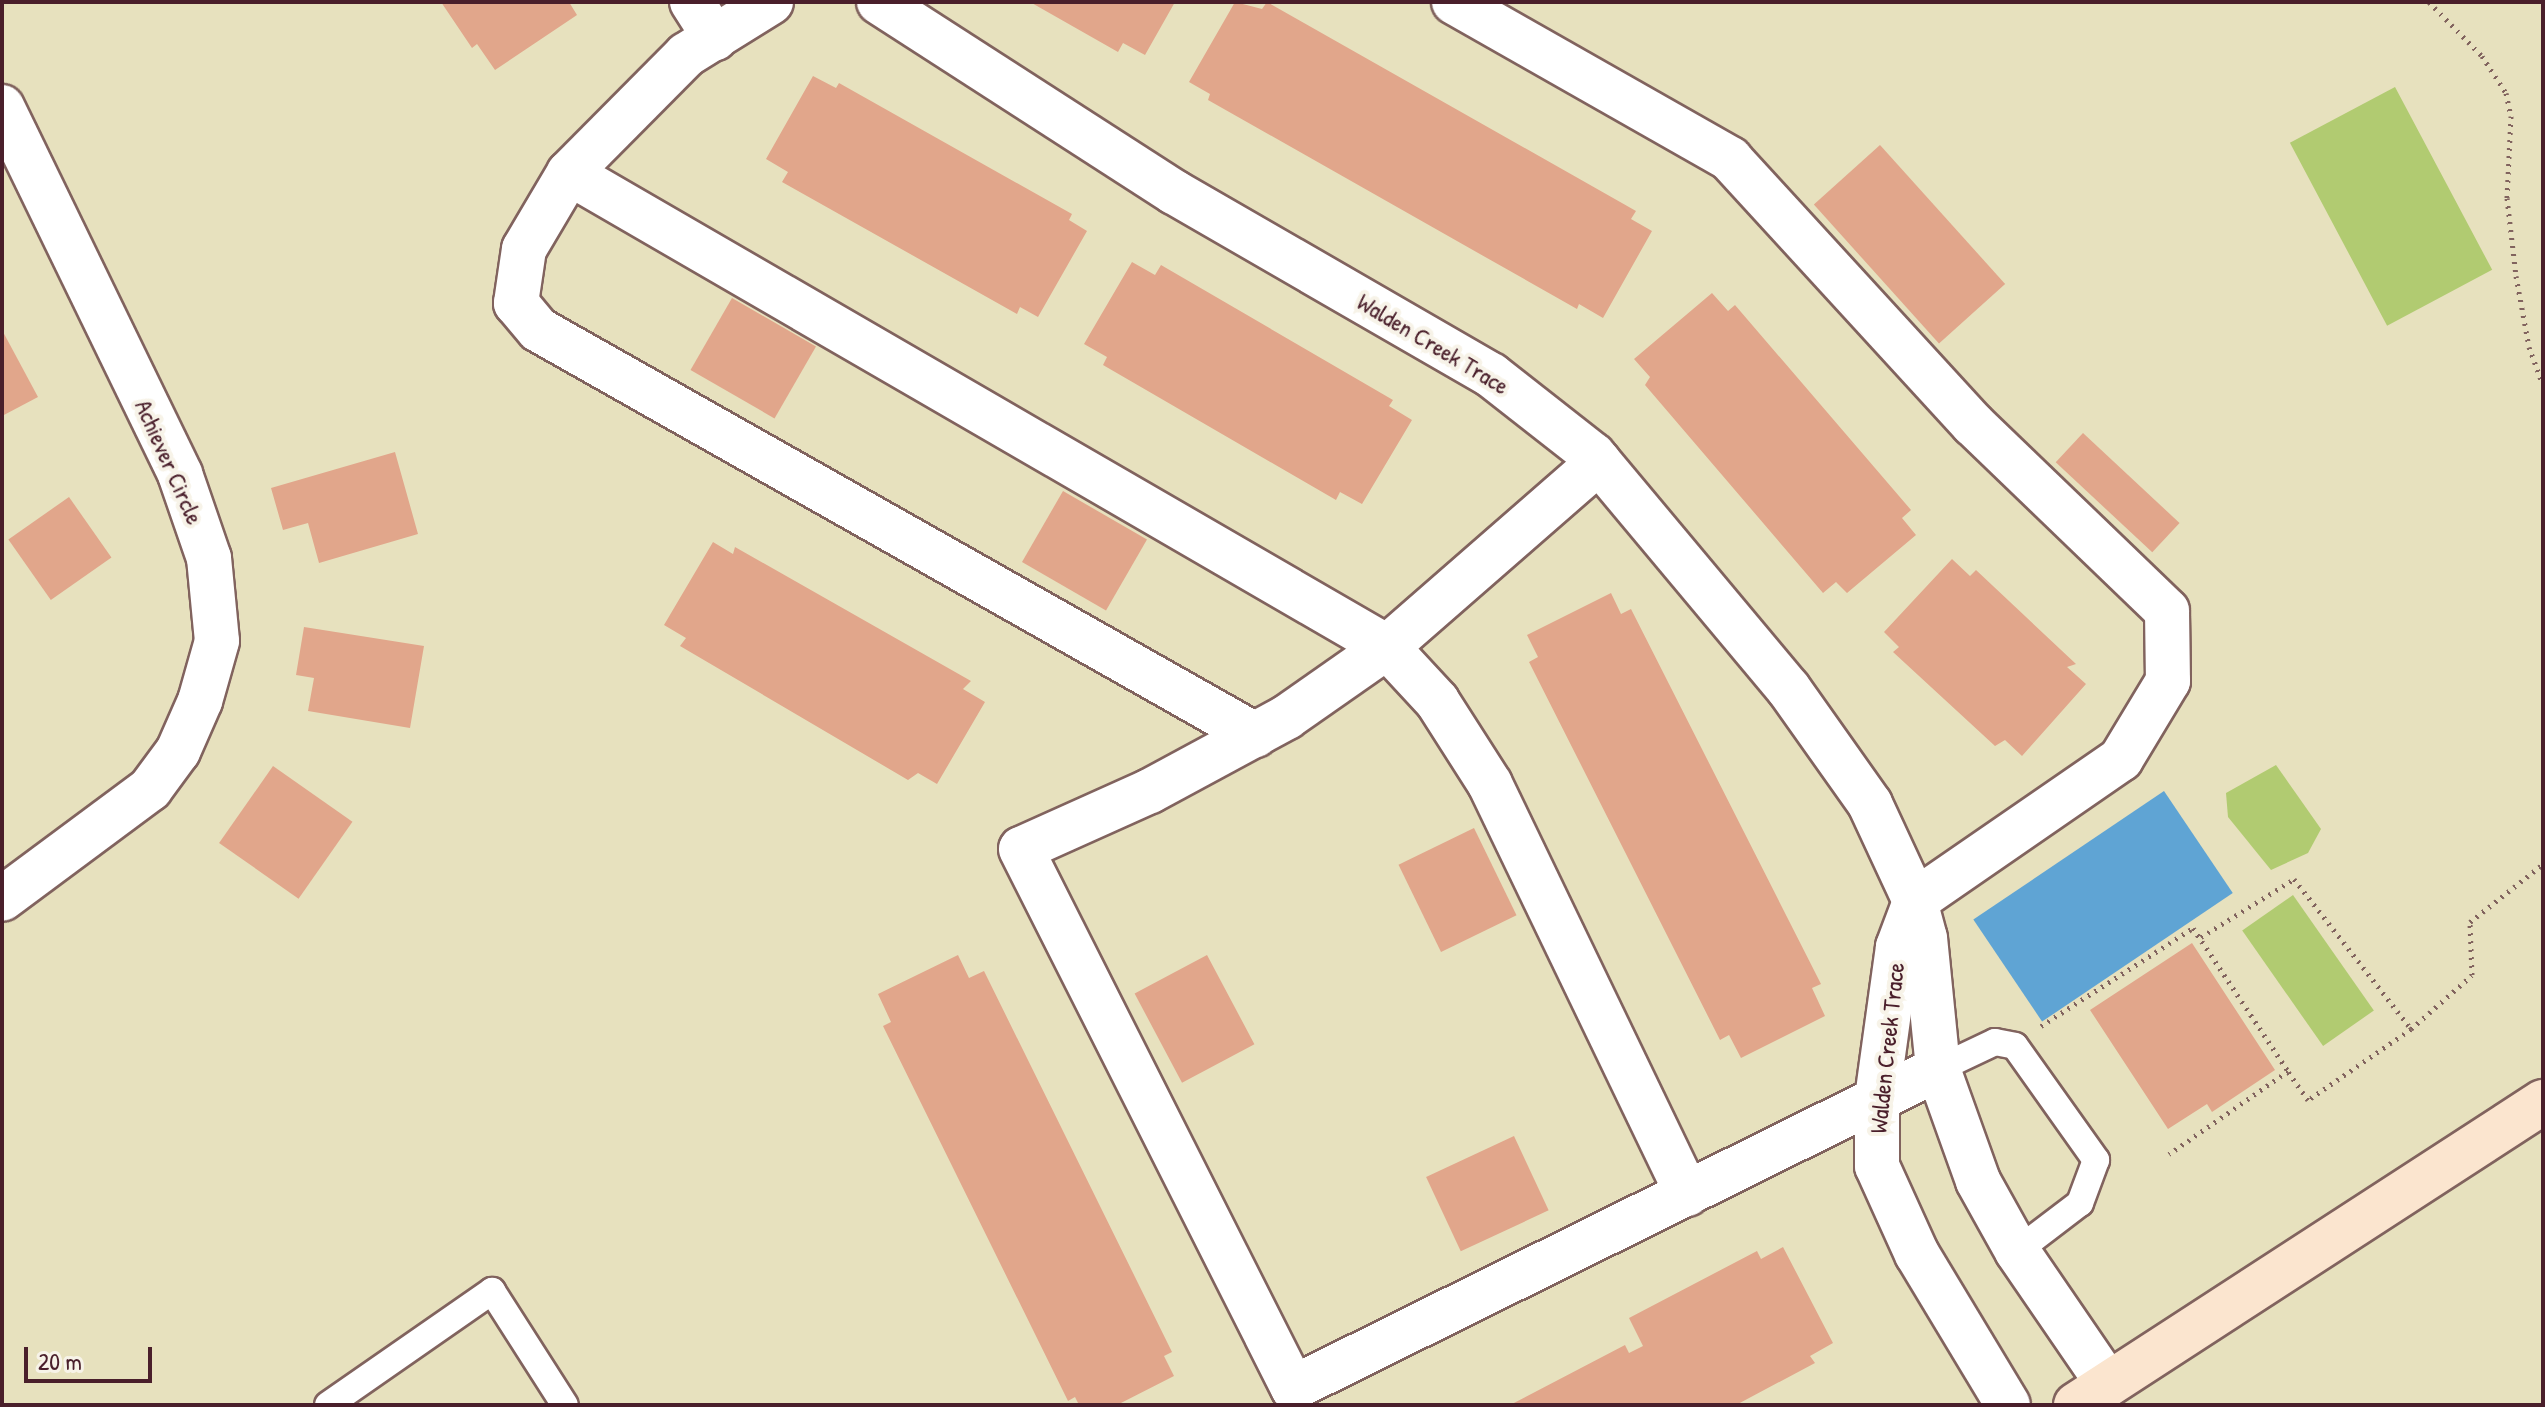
<!DOCTYPE html>
<style>
body{margin:0}
#map{position:relative;width:2545px;height:1407px;overflow:hidden;background:#e7e1be;font-family:"Patrick Hand",sans-serif}
div>[style]{position:absolute}
[style*='--x']{left:calc(var(--x)*1px);top:calc(var(--y)*1px);width:calc(var(--w)*1px);rotate:calc(var(--a)*1deg)}
.green>*{inset:0;background:#b1cb71;transform-origin:0 0}
.water>*{inset:0;background:#5fa4d4;transform-origin:0 0}
.building>*{inset:0;background:#e1a68b;transform-origin:0 0}
.path>*{height:5px;margin-top:-2.5px;transform-origin:0;background:repeating-linear-gradient(90deg,#81635e 0 2px,transparent 0 8px)}
.roads{filter:drop-shadow(2px 0 #81635e) drop-shadow(-2px 0 #81635e) drop-shadow(0 2px #81635e) drop-shadow(0 -2px #81635e)}
.service>*{height:26px;margin:-13px;padding:0 13px;transform-origin:13px;border-radius:13px;background:#fff}
.minor>*{height:44px;margin:-22px;padding:0 22px;transform-origin:22px;border-radius:22px;background:#fff}
.secondary>*{height:44px;margin:-22px;padding:0 22px;transform-origin:22px;border-radius:22px;background:#fbe5cf}
span{translate:-50% -50%;white-space:nowrap;text-align:center;line-height:1.15;-webkit-text-stroke:8px #f7f3e8;paint-order:stroke}
.street-label{font-size:24px;color:#4a1f2b}
.frame{position:absolute;inset:0;border:4px solid #4a1f2b;pointer-events:none}
.scale{position:absolute;left:24px;top:1347px;width:128px;height:36px;box-sizing:border-box;border:4px solid #4a1f2b;border-top:0;padding-left:10px;font-size:24px;line-height:28px;white-space:nowrap;color:#4a1f2b;-webkit-text-stroke:6px #f7f3e8;paint-order:stroke}
</style>
<div id="map">
<div class="green">
<i style="left:2395px;top:87px;width:207px;height:119px;rotate:62deg"></i>
<i style="clip-path:polygon(2276px 765px,2321px 829px,2308px 853px,2271px 870px,2228px 817px,2226px 793px)"></i>
<i style="left:2293px;top:895px;width:141px;height:62px;rotate:55deg"></i>
</div>
<div class="water">
<i style="left:2164px;top:791px;width:123px;height:230px;rotate:56deg"></i>
</div>
<div class="building">
<i style="clip-path:polygon(441px 2px,569px 2px,577px 15px,495px 70px,477px 44px,472px 48px)"></i>
<i style="clip-path:polygon(1030px 2px,1175px 2px,1145px 55px,1123px 43px,1118px 52px)"></i>
<i style="clip-path:polygon(1235px 2px,1262px 9px,1267px 2px,1636px 211px,1631px 219px,1652px 231px,1603px 318px,1579px 304px,1577px 309px,1208px 100px,1210px 94px,1189px 82px)"></i>
<i style="clip-path:polygon(813px 76px,836px 88px,839px 83px,1072px 214px,1069px 220px,1087px 231px,1038px 317px,1020px 307px,1017px 314px,782px 182px,788px 172px,766px 159px)"></i>
<i style="left:1880px;top:145px;width:187px;height:89px;rotate:48deg"></i>
<i style="clip-path:polygon(1132px 262px,1155px 275px,1161px 265px,1393px 400px,1389px 406px,1412px 420px,1362px 504px,1340px 492px,1336px 500px,1103px 365px,1107px 357px,1084px 344px)"></i>
<i style="clip-path:polygon(1712px 293px,1728px 311px,1735px 305px,1911px 510px,1902px 518px,1916px 535px,1847px 593px,1836px 582px,1823px 593px,1645px 385px,1650px 377px,1634px 359px)"></i>
<i style="left:732px;top:298px;width:97px;height:83px;rotate:30deg"></i>
<i style="clip-path:polygon(2px 330px,38px 397px,2px 416px)"></i>
<i style="left:2083px;top:433px;width:132px;height:40px;rotate:43deg"></i>
<i style="clip-path:polygon(395px 452px,418px 534px,319px 563px,308px 523px,283px 530px,271px 488px)"></i>
<i style="left:1063px;top:491px;width:97px;height:82px;rotate:30deg"></i>
<i style="left:69px;top:497px;width:74px;height:74px;rotate:55deg"></i>
<i style="clip-path:polygon(713px 542px,733px 554px,735px 547px,971px 681px,963px 689px,985px 702px,937px 784px,918px 773px,908px 780px,680px 646px,686px 638px,664px 625px)"></i>
<i style="clip-path:polygon(1952px 559px,1970px 576px,1976px 570px,2076px 664px,2067px 667px,2086px 684px,2022px 756px,2005px 740px,1995px 746px,1893px 652px,1899px 647px,1884px 632px)"></i>
<i style="clip-path:polygon(1611px 593px,1621px 614px,1631px 609px,1821px 984px,1812px 988px,1825px 1016px,1741px 1058px,1729px 1035px,1720px 1040px,1529px 662px,1538px 657px,1527px 635px)"></i>
<i style="clip-path:polygon(304px 627px,424px 646px,410px 728px,308px 711px,314px 678px,296px 675px)"></i>
<i style="left:273px;top:766px;width:97px;height:94px;rotate:35deg"></i>
<i style="left:1474px;top:828px;width:97px;height:84px;rotate:64deg"></i>
<i style="clip-path:polygon(2192px 943px,2275px 1070px,2212px 1112px,2207px 1104px,2168px 1129px,2090px 1010px)"></i>
<i style="clip-path:polygon(958px 955px,969px 978px,984px 971px,1172px 1352px,1164px 1356px,1174px 1376px,1117px 1405px,1079px 1405px,1075px 1397px,1068px 1401px,883px 1026px,891px 1022px,878px 994px)"></i>
<i style="left:1207px;top:955px;width:101px;height:82px;rotate:62deg"></i>
<i style="left:1514px;top:1136px;width:82px;height:97px;rotate:65deg"></i>
<i style="clip-path:polygon(1783px 1247px,1833px 1343px,1810px 1356px,1815px 1363px,1736px 1405px,1510px 1405px,1625px 1345px,1629px 1353px,1643px 1346px,1629px 1318px,1757px 1251px,1761px 1259px)"></i>
</div>
<div class="path">
<i style="--x:2429;--y:2;--w:76;--a:45.5"></i>
<i style="--x:2482;--y:56;--w:44;--a:57"></i>
<i style="--x:2506;--y:93;--w:24;--a:78"></i>
<i style="--x:2511;--y:116;--w:82;--a:92.8"></i>
<i style="--x:2507;--y:198;--w:79;--a:83.4"></i>
<i style="--x:2516;--y:276;--w:72;--a:79.6"></i>
<i style="--x:2529;--y:347;--w:40;--a:69.8"></i>
<i style="--x:2201;--y:937;--w:110;--a:-31.9"></i>
<i style="--x:2294;--y:879;--w:190;--a:52"></i>
<i style="--x:2411;--y:1029;--w:125;--a:145.4"></i>
<i style="--x:2308;--y:1100;--w:35;--a:-125"></i>
<i style="--x:2041;--y:1026;--w:181;--a:-32.8"></i>
<i style="--x:2193;--y:928;--w:172;--a:56.4"></i>
<i style="--x:2288;--y:1071;--w:145;--a:145.1"></i>
<i style="--x:2411;--y:1029;--w:81;--a:-41.5"></i>
<i style="--x:2472;--y:975;--w:53;--a:-92.2"></i>
<i style="--x:2470;--y:922;--w:93;--a:-38.5"></i>
</div>
<div class="roads">
<div class="service">
<i style="--x:1938;--y:1069;--w:63;--a:-25.3"></i>
<i style="--x:1995;--y:1042;--w:20;--a:11"></i>
<i style="--x:2015;--y:1046;--w:140;--a:54.6"></i>
<i style="--x:2096;--y:1160;--w:46;--a:110.4"></i>
<i style="--x:2080;--y:1203;--w:79;--a:142.7"></i>
<i style="--x:328;--y:1405;--w:200;--a:-34.8"></i>
<i style="--x:492;--y:1291;--w:135;--a:57.4"></i>
</div>
<div class="minor">
<i style="--x:692;--y:2;--w:43;--a:57.4"></i>
<i style="--x:771;--y:2;--w:100;--a:148.1"></i>
<i style="--x:686;--y:55;--w:166;--a:134.8"></i>
<i style="--x:569;--y:173;--w:88;--a:120.6"></i>
<i style="--x:524;--y:249;--w:55;--a:98.4"></i>
<i style="--x:516;--y:303;--w:35;--a:50"></i>
<i style="--x:539;--y:330;--w:823;--a:29.49"></i>
<i style="--x:879;--y:2;--w:351;--a:32.8"></i>
<i style="--x:1174;--y:192;--w:366;--a:30"></i>
<i style="--x:1491;--y:375;--w:130;--a:38.1"></i>
<i style="--x:1593;--y:455;--w:304;--a:50.1"></i>
<i style="--x:1788;--y:688;--w:142;--a:54.7"></i>
<i style="--x:1870;--y:804;--w:107;--a:65.1"></i>
<i style="--x:1915;--y:901;--w:38;--a:75"></i>
<i style="--x:1925;--y:938;--w:132;--a:84.3"></i>
<i style="--x:1938;--y:1069;--w:119;--a:70.3"></i>
<i style="--x:1978;--y:1181;--w:80;--a:60.9"></i>
<i style="--x:2017;--y:1251;--w:161;--a:55.6"></i>
<i style="--x:1454;--y:2;--w:318;--a:29.6"></i>
<i style="--x:1730;--y:159;--w:360;--a:47.5"></i>
<i style="--x:1973;--y:424;--w:269;--a:43.9"></i>
<i style="--x:2167;--y:611;--w:70;--a:89.2"></i>
<i style="--x:2168;--y:681;--w:91;--a:121.1"></i>
<i style="--x:2121;--y:759;--w:250;--a:145.4"></i>
<i style="--x:2;--y:107;--w:408;--a:64.1"></i>
<i style="--x:180;--y:474;--w:89;--a:71"></i>
<i style="--x:209;--y:558;--w:83;--a:84.5"></i>
<i style="--x:217;--y:641;--w:62;--a:105.8"></i>
<i style="--x:200;--y:701;--w:55;--a:113.7"></i>
<i style="--x:178;--y:751;--w:47;--a:126.4"></i>
<i style="--x:150;--y:789;--w:184;--a:143.4"></i>
<i style="--x:569;--y:173;--w:945;--a:30.09"></i>
<i style="--x:1387;--y:647;--w:74;--a:47.2"></i>
<i style="--x:1437;--y:701;--w:98;--a:57.4"></i>
<i style="--x:1490;--y:784;--w:455;--a:64.3"></i>
<i style="--x:1599;--y:462;--w:281;--a:138.9"></i>
<i style="--x:1387;--y:647;--w:122;--a:145"></i>
<i style="--x:1287;--y:717;--w:156;--a:151.6"></i>
<i style="--x:1150;--y:791;--w:141;--a:155.8"></i>
<i style="--x:1021;--y:849;--w:604;--a:63.22"></i>
<i style="--x:1293;--y:1388;--w:720;--a:-26.32"></i>
<i style="--x:1913;--y:907;--w:43;--a:110.6"></i>
<i style="--x:1898;--y:947;--w:152;--a:97.9"></i>
<i style="--x:1877;--y:1098;--w:68;--a:90"></i>
<i style="--x:1877;--y:1166;--w:97;--a:65.6"></i>
<i style="--x:1917;--y:1254;--w:176;--a:58.9"></i>
</div>
<div class="secondary">
<i style="--x:2076;--y:1405;--w:557;--a:-32.98"></i>
</div>
</div>
<div class="street-label">
<span style="left:1433px;top:344px;rotate:31deg">Walden Creek Trace</span>
<span style="left:169px;top:462px;rotate:66deg">Achiever Circle</span>
<span style="left:1887px;top:1048px;rotate:-84deg">Walden Creek Trace</span>
</div>
<div class="frame"></div>
<div class="scale">20 m</div>
</div>
